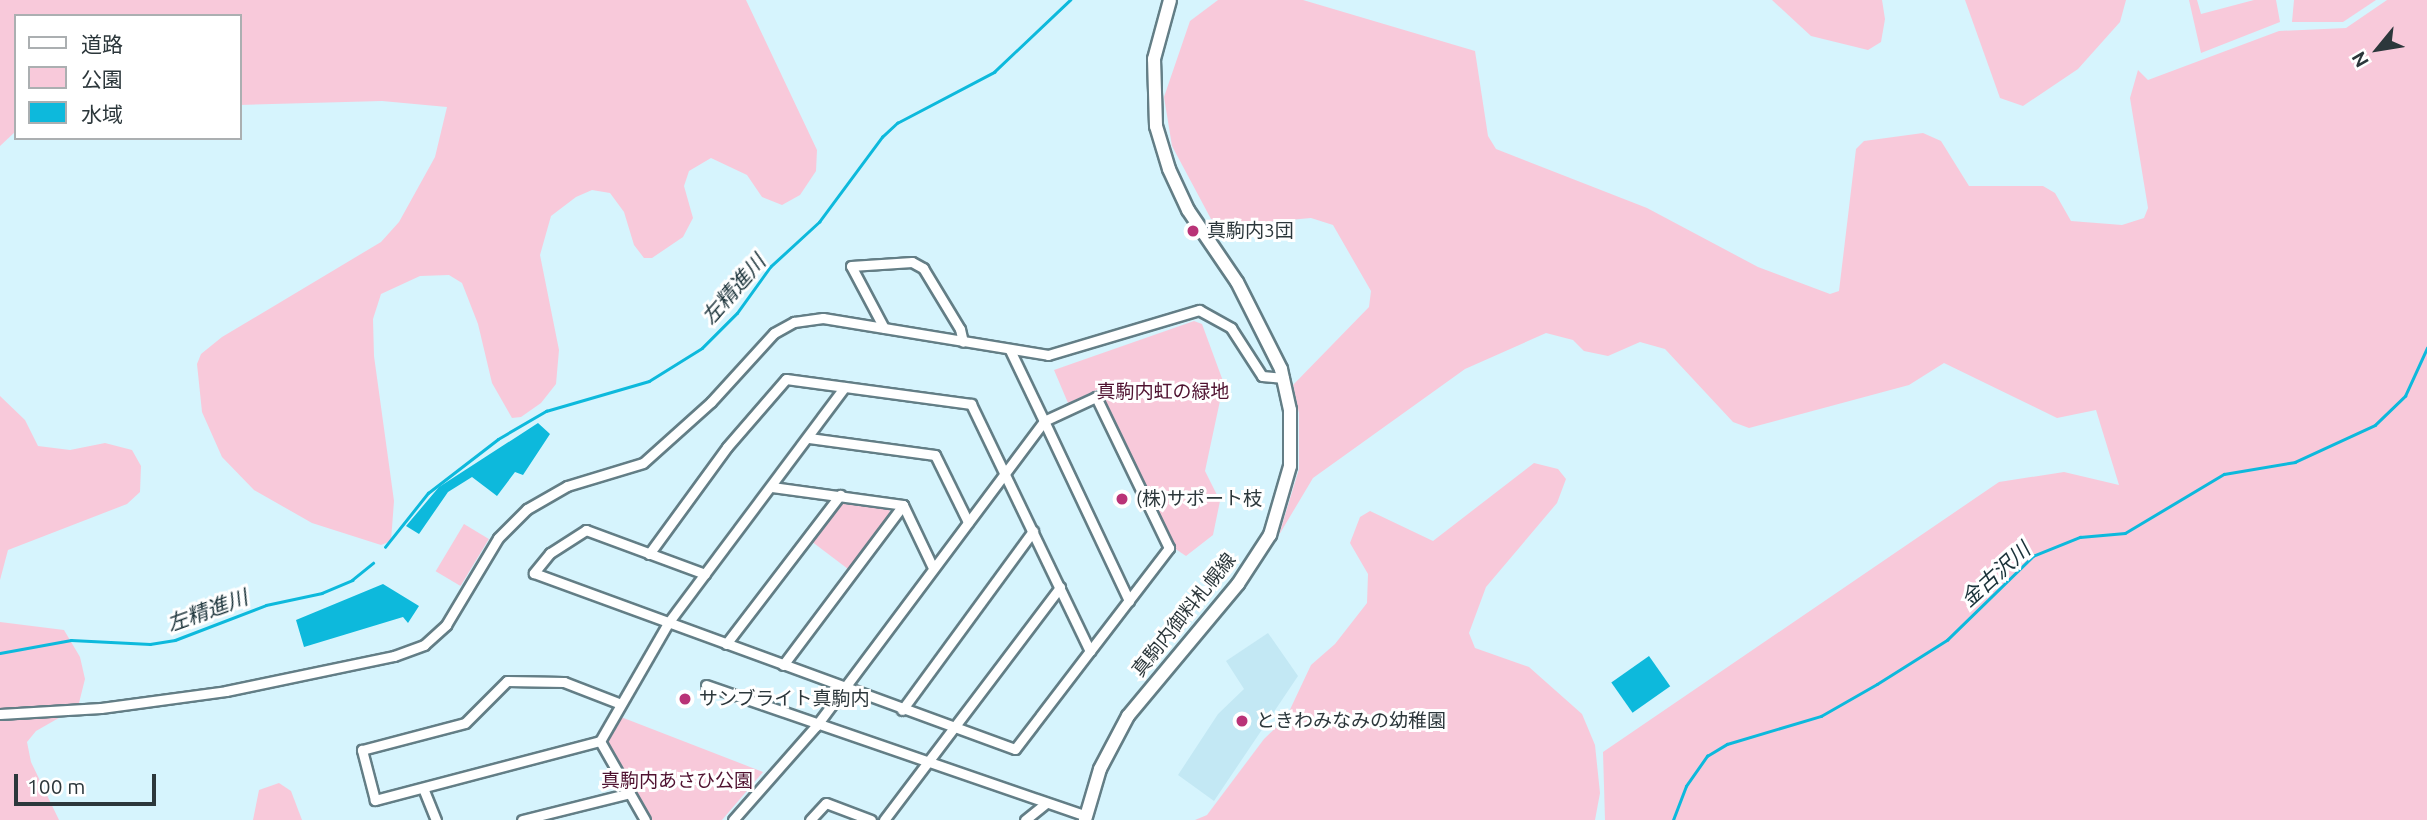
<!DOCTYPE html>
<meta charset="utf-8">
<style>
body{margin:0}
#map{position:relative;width:2427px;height:820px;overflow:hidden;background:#d6f4fd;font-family:Ubuntu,"Noto Sans JP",sans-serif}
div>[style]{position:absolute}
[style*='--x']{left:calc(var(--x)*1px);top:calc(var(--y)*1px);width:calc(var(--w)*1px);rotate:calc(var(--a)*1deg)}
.built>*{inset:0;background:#c3e8f4}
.green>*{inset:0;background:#f8c9da;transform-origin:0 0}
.water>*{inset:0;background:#0db9dc;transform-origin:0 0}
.stream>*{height:2.5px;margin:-1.25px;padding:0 1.25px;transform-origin:1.25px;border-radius:1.25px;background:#0db9dc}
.roads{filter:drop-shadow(2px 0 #637e86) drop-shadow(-2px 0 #637e86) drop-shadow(0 2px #637e86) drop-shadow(0 -2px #637e86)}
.minor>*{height:9px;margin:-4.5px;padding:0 4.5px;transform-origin:4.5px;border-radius:4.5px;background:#fff}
.secondary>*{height:12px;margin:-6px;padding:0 6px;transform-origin:6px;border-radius:6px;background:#fff}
.dots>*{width:19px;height:19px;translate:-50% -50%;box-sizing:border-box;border:4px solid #fff;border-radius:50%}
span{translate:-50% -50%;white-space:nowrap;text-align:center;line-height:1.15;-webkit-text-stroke:6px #fff;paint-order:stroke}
.poi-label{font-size:19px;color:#2c373b}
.left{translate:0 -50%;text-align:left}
.park-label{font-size:19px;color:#4f1230}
.street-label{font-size:19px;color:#2c373b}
.water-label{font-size:21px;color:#193138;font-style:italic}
.legend{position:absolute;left:14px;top:14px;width:228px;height:126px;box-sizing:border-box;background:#fff;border:2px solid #abafb1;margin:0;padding:9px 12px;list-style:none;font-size:21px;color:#2c373b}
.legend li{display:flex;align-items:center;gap:14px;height:35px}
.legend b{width:35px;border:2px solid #abafb1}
.north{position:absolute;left:2343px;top:14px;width:70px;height:70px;-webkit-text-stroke:5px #fff;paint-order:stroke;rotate:240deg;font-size:19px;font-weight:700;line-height:28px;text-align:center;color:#2c373b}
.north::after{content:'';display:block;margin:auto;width:24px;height:32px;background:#2c373b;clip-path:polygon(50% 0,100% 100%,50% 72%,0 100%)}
.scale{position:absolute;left:14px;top:774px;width:142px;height:32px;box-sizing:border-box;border:4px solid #2c373b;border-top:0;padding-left:9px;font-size:21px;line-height:24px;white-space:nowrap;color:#2c373b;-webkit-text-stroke:5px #fff;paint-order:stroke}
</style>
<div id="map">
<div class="built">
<i style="clip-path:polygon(1268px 633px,1298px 676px,1214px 801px,1178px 775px,1218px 714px,1244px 689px,1226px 661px)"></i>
</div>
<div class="green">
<i style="clip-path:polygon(0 0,746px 0,817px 150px,816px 171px,800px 195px,782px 205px,762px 197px,747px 175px,711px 158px,689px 171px,684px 186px,693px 218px,683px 237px,652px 258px,644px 258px,634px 245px,624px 212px,610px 193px,592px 190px,576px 197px,551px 216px,540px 255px,559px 350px,556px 384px,541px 403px,521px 417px,512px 418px,492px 383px,478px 324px,462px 283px,449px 275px,420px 276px,381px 294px,373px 319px,374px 356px,394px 501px,391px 541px,381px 545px,312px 523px,254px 490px,222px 457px,202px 412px,197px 364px,201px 354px,222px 337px,381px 242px,399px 222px,435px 157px,447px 107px,382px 101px,240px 105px,240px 16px,16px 16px,16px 131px,0 146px)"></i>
<i style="clip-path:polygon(1218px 0,1303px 0,1475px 51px,1488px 136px,1496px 149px,1647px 208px,1758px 267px,1830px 294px,1839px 291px,1856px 149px,1864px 141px,1923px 133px,1941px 141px,1969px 186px,2043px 186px,2055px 193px,2071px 221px,2122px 225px,2144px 218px,2148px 208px,2130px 98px,2138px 70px,2148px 80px,2279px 31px,2346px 28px,2387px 0,2427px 0,2427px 820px,1605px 820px,1603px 752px,1999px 482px,2064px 472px,2119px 485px,2096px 410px,2057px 418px,1944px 363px,1909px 385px,1749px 428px,1733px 422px,1665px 349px,1640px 342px,1608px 356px,1584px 351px,1573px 340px,1546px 333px,1465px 369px,1313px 478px,1279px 535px,1299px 469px,1299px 413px,1293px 385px,1369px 307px,1371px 291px,1333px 225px,1311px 218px,1236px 225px,1211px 219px,1172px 146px,1164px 97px,1190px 21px)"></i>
<i style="clip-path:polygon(1772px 0,1882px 0,1885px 19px,1881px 42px,1868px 50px,1811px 36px)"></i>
<i style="clip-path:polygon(1965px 0,2126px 0,2120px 22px,2078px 69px,2023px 106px,2000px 98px)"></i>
<i style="clip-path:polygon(2189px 0,2197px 0,2201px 14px,2254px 0,2276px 0,2280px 22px,2201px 53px)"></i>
<i style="clip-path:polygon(2294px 0,2376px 0,2343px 22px,2292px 22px)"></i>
<i style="clip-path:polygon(1194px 321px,1202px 324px,1227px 392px,1221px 396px,1205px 471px,1220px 501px,1213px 535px,1186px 556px,1174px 548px,1099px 389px,1068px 403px,1054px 370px)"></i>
<i style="clip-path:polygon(0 396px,25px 420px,38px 446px,70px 450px,105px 443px,132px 450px,141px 466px,140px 492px,127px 504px,8px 550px,0 580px)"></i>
<i style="clip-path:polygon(1534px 463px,1558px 469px,1566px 479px,1557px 503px,1486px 587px,1469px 633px,1475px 648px,1529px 667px,1582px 714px,1595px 745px,1600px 793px,1595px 820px,1195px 820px,1207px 815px,1264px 739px,1286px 718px,1311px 665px,1335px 644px,1367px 603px,1368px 574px,1350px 543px,1360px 517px,1370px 511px,1433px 541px)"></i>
<i style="clip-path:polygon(842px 501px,889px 507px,890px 513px,848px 569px,811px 541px)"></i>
<i style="left:464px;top:524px;width:29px;height:55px;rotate:31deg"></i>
<i style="clip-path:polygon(0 622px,64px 630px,80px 657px,85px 679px,78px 707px,36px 731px,27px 742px,31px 762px,59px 820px,0 820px)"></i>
<i style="clip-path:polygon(621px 717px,763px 772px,722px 820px,652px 820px,605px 742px)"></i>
<i style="clip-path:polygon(279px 783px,291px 791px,302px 820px,253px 820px,259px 790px)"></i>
</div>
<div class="water">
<i style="clip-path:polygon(538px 423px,550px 434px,523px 475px,515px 472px,497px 496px,472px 477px,448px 492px,419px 534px,406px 526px,439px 487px)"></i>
<i style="clip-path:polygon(383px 584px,419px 606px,408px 623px,403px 617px,304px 647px,296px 620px)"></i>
<i style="left:1649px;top:656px;width:37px;height:46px;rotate:55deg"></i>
</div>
<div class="stream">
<i style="--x:385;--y:547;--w:69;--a:-51.5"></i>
<i style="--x:428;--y:493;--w:88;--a:-37.6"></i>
<i style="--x:498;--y:439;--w:56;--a:-30.3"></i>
<i style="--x:546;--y:411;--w:107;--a:-16.2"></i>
<i style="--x:649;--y:381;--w:62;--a:-31.9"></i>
<i style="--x:702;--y:348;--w:49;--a:-45"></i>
<i style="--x:737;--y:313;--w:57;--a:-54.3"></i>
<i style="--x:770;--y:267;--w:67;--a:-42.6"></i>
<i style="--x:819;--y:222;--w:106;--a:-53.5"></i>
<i style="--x:882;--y:137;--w:21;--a:-43"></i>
<i style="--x:897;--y:123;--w:110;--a:-27.7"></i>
<i style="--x:994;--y:72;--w:105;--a:-43.5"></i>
<i style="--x:0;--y:653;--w:72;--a:-10.4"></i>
<i style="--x:71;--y:640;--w:79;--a:2.9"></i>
<i style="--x:150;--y:644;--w:25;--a:-9"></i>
<i style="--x:175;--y:640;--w:97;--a:-21"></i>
<i style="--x:266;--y:605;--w:57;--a:-12.1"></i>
<i style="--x:322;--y:593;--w:33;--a:-23"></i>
<i style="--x:352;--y:580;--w:27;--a:-39"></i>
<i style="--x:1673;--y:820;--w:36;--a:-69"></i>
<i style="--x:1686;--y:786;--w:37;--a:-55"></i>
<i style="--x:1707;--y:756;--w:23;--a:-31"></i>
<i style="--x:1727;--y:744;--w:98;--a:-16.6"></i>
<i style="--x:1821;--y:716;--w:64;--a:-29.7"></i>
<i style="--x:1877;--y:684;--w:83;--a:-32.2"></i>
<i style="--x:1947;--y:640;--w:120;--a:-44.3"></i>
<i style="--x:2033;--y:556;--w:51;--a:-22"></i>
<i style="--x:2080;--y:537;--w:45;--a:-5.1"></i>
<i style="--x:2125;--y:533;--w:115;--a:-30.8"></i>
<i style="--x:2224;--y:474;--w:72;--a:-9.6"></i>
<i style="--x:2295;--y:462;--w:88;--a:-24.8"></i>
<i style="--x:2375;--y:425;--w:42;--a:-44"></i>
<i style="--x:2405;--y:396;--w:53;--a:-65.4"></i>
</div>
<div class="roads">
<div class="minor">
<i style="--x:884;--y:328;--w:70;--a:-118"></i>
<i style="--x:851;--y:266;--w:61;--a:-3.8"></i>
<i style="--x:912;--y:262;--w:13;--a:29"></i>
<i style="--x:923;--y:268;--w:71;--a:58.8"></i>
<i style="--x:960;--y:329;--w:13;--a:77"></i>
<i style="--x:809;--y:438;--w:127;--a:7.7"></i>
<i style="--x:935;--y:455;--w:75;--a:63.8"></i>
<i style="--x:772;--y:487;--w:132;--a:7.8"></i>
<i style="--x:903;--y:505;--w:70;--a:64.5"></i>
<i style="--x:649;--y:554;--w:132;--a:-53.9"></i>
<i style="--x:727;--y:447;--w:90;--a:-49.1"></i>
<i style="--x:786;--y:379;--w:187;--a:7.7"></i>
<i style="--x:971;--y:404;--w:274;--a:64.3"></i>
<i style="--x:705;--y:574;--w:127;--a:-159.7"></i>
<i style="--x:586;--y:530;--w:43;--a:147.4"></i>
<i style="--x:550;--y:553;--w:26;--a:129"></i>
<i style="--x:534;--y:573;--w:512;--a:20.1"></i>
<i style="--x:1015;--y:749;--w:123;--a:-52.6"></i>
<i style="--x:1090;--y:651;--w:130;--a:-52.5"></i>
<i style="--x:1169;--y:548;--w:168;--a:-115.8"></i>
<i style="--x:1096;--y:397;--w:57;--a:155.2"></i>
<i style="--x:1044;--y:421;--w:199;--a:64.7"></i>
<i style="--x:726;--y:644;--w:188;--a:-52.6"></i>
<i style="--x:783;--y:665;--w:200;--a:-53.1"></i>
<i style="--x:706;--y:685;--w:402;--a:19"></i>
<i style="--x:902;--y:710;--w:222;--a:-53.8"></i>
<i style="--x:0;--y:714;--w:101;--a:-3.4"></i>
<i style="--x:101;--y:708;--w:126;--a:-7.7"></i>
<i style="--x:226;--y:691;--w:172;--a:-11.8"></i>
<i style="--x:394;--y:656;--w:32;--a:-20"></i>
<i style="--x:424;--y:645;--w:30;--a:-42"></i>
<i style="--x:446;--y:625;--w:101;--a:-59.1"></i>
<i style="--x:498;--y:538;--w:41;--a:-45"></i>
<i style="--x:527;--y:509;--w:46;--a:-29.9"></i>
<i style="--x:567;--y:486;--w:79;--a:-16.8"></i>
<i style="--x:643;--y:463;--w:91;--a:-41.9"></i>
<i style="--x:711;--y:402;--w:93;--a:-47.6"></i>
<i style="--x:774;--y:333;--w:23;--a:-29"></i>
<i style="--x:794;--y:322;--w:29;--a:-8"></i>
<i style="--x:823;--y:318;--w:228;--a:9.3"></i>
<i style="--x:1048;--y:355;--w:158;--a:-16.6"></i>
<i style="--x:1199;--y:310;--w:37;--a:29"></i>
<i style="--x:1231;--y:328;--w:57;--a:57.1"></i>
<i style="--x:1262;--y:376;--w:22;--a:5"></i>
<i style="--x:600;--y:741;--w:233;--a:165.3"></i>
<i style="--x:375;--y:800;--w:52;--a:-104.6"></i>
<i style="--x:362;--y:750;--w:106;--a:-14.7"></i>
<i style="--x:465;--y:723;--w:59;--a:-45"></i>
<i style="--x:507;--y:681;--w:57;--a:1"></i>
<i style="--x:564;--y:682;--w:61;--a:21.1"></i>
<i style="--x:423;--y:788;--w:35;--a:68"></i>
<i style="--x:522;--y:820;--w:111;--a:-14"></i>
<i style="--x:645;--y:820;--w:91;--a:-119.7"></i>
<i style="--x:600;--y:741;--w:136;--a:-60"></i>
<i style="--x:668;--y:623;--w:294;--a:-53.2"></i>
<i style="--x:733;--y:820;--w:125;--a:-48.6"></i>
<i style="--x:816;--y:726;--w:381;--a:-53.2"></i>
<i style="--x:1044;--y:421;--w:79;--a:-115.6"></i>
<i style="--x:810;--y:820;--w:23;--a:-47"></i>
<i style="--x:826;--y:803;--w:48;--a:20.7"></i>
<i style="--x:884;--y:820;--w:292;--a:-52.9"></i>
<i style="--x:1025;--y:820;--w:26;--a:-39"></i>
</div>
<div class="secondary">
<i style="--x:1085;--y:820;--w:53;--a:-73.6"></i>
<i style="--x:1100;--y:769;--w:60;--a:-62.2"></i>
<i style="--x:1128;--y:716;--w:172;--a:-50.2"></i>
<i style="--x:1238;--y:584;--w:59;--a:-56.9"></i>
<i style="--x:1270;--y:535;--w:72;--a:-73.8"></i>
<i style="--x:1290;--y:466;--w:56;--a:-90"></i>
<i style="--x:1290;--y:410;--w:42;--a:-102.4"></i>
<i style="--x:1281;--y:369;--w:97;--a:-116.8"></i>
<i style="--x:1237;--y:282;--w:87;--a:-124.2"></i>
<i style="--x:1188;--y:210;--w:45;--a:-114.9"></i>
<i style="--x:1169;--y:169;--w:45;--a:-106.8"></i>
<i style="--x:1156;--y:126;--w:67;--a:-91.7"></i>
<i style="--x:1154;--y:59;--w:61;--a:-74.8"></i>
</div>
</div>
<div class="dots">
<i style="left:1193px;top:231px;background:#b93377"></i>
<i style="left:1122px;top:499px;background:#b93377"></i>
<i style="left:685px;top:699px;background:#b93377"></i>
<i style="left:1242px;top:721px;background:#b93377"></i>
</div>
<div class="poi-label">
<span class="left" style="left:1207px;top:231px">真駒内3団</span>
<span class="left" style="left:1136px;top:499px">(株)サポート枝</span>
<span class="left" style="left:699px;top:699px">サンブライト真駒内</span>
<span class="left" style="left:1256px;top:721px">ときわみなみの幼稚園</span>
</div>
<div class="park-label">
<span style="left:1163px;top:392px">真駒内虹の緑地</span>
<span style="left:677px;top:781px">真駒内あさひ公園</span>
</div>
<div class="street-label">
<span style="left:1184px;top:615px;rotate:-51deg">真駒内御料札幌線</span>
</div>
<div class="water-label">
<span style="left:733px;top:289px;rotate:-49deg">左精進川</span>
<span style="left:1995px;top:574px;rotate:-42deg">金古沢川</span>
<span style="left:207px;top:610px;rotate:-20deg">左精進川</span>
</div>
<ul class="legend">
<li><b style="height:9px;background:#fff"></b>道路</li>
<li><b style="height:19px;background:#f8c9da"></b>公園</li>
<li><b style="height:19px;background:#0db9dc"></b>水域</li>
</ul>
<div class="north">N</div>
<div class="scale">100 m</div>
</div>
